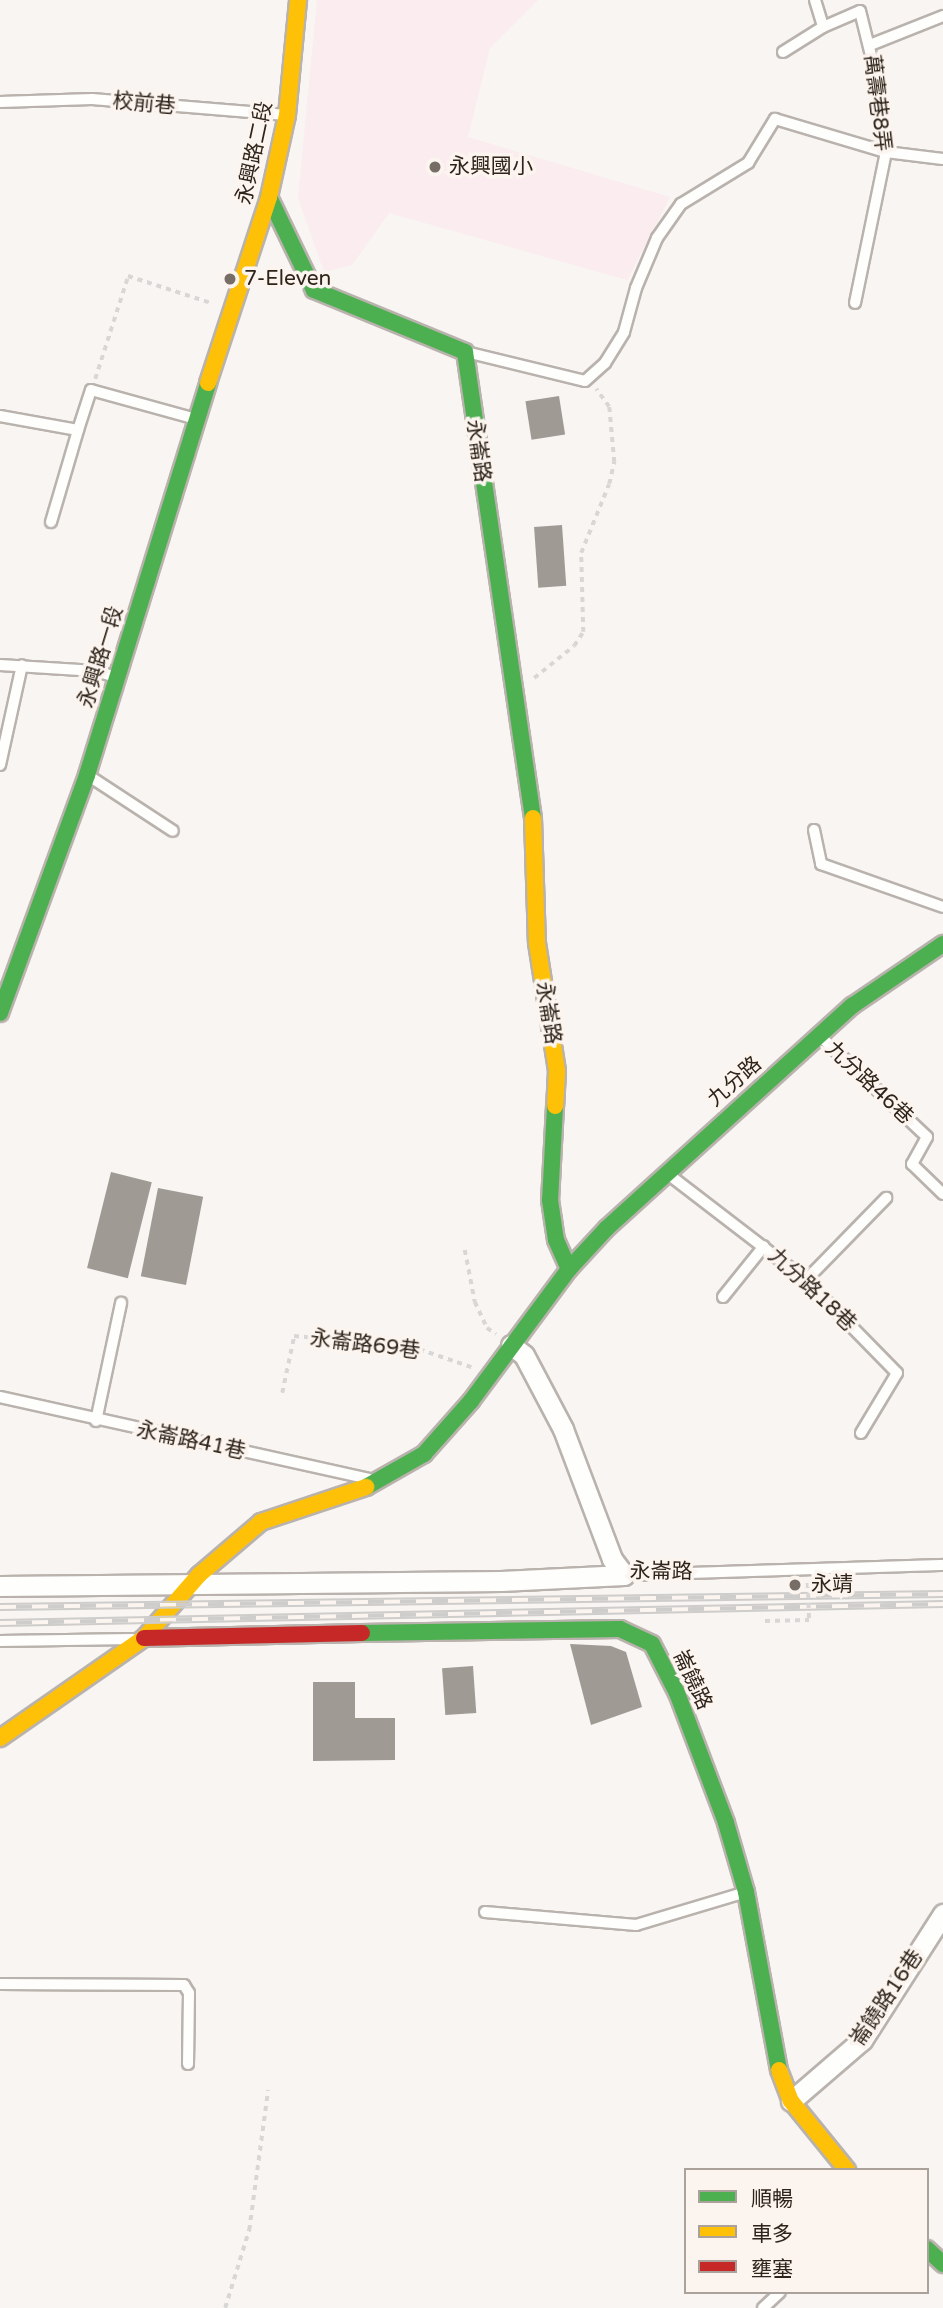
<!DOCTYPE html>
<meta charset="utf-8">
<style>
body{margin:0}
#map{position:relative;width:943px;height:2308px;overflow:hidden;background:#f8f5f2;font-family:"Varela Round","Noto Sans TC",sans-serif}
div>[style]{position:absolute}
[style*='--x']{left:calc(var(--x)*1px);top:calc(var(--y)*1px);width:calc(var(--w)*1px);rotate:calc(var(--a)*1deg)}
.education>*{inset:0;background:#fbecef}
.building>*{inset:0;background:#9f9a94;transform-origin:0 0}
.path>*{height:3.5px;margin-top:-1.75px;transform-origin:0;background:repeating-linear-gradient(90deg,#d9d7d6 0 5px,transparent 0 10px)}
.roads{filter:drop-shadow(2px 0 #b9b2ad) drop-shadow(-2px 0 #b9b2ad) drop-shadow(0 2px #b9b2ad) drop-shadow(0 -2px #b9b2ad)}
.lane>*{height:10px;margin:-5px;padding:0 5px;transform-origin:5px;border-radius:5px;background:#fefefd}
.street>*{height:19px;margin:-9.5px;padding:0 9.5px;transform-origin:9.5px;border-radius:9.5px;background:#fefefd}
.fast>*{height:16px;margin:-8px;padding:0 8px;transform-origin:8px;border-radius:8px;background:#4caf50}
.slow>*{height:16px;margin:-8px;padding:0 8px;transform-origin:8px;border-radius:8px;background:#ffc107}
.jam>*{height:16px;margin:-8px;padding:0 8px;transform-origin:8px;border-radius:8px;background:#c62828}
.rail>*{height:8px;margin-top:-4px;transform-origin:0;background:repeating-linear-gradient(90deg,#fbf4ef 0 16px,#cecdcb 0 32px);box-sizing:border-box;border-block:2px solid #cecdcb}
.path-bridge>*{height:3.5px;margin-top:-1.75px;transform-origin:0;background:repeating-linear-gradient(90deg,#d9d7d6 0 5px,transparent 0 10px)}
.dots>*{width:19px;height:19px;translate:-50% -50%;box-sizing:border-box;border:4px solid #fbf4ef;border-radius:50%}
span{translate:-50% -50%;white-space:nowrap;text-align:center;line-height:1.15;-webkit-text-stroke:7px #fbf4ef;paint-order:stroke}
.street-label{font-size:21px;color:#2f241a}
.poi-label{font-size:21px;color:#2f241a}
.left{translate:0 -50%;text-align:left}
.legend{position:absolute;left:684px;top:2168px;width:245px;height:126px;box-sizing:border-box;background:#fbf4ef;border:2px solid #a9a19a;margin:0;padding:9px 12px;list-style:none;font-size:21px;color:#2f241a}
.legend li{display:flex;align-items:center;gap:14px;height:35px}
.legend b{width:35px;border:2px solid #a9a19a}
</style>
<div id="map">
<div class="education">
<i style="clip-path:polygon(317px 0,538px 0,490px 48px,468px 137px,670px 197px,627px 280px,389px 213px,352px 265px,324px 272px,298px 198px)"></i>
</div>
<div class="building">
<i style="left:559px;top:396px;width:39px;height:34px;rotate:81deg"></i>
<i style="left:562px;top:525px;width:61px;height:28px;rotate:86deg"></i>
<i style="left:111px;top:1172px;width:42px;height:99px;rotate:14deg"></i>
<i style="left:158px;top:1188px;width:46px;height:90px;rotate:11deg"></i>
<i style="clip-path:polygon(570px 1644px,611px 1646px,626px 1652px,642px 1707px,591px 1725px)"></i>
<i style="left:473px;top:1666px;width:47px;height:31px;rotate:86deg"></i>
<i style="clip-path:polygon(313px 1682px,355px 1682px,355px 1718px,395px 1718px,395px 1760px,313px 1761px)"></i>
</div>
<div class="path">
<i style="--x:95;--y:379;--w:108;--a:-72.2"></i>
<i style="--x:128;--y:276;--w:87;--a:18"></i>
<i style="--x:534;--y:678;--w:51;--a:-38.7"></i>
<i style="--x:574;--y:646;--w:17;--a:-57"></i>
<i style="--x:583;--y:632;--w:79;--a:-91.5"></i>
<i style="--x:581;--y:553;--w:74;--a:-67.9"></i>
<i style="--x:609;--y:484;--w:23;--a:-77"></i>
<i style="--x:614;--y:462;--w:55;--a:-95.2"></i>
<i style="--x:609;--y:407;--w:22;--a:-126"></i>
<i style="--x:465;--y:1250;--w:53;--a:79.1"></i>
<i style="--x:475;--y:1302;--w:29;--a:65"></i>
<i style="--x:487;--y:1328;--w:11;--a:34"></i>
<i style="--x:282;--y:1393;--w:58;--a:-78.1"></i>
<i style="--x:294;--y:1336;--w:116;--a:4.9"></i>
<i style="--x:410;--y:1346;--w:65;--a:19"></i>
<i style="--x:765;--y:1621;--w:44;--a:-1.3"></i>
<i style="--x:225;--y:2308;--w:82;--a:-72.9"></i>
<i style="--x:249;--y:2230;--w:141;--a:-82.3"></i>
</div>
<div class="roads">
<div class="lane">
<i style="--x:815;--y:0;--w:28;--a:73"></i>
<i style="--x:823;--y:27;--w:40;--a:-23.4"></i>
<i style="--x:860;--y:11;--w:75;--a:76.1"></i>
<i style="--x:878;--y:84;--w:68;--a:83.3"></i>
<i style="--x:886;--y:152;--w:154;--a:101.6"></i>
<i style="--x:870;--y:45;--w:79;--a:-21.7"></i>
<i style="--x:783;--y:52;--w:47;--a:-32"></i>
<i style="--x:0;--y:102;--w:92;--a:-1.9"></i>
<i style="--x:92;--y:99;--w:195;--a:4.7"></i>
<i style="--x:466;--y:352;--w:122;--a:13.7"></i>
<i style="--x:585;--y:381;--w:27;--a:-42"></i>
<i style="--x:605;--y:363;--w:36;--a:-58"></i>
<i style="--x:624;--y:332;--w:46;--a:-74.7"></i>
<i style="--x:636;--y:288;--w:54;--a:-67.2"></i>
<i style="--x:657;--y:238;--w:42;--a:-54.8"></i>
<i style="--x:681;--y:204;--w:79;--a:-31.5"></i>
<i style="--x:748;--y:163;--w:52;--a:-58.5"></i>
<i style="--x:775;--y:119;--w:116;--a:16.6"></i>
<i style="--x:886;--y:152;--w:57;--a:7"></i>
<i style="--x:0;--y:416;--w:79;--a:10.2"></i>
<i style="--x:78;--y:430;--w:42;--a:-72"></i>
<i style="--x:91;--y:390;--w:109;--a:15.4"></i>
<i style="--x:51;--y:522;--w:96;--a:-73.6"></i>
<i style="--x:0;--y:665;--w:96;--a:3.6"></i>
<i style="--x:96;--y:671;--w:21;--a:17"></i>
<i style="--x:0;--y:765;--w:102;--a:-77.6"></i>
<i style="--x:89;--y:776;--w:100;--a:33.2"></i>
<i style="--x:814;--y:830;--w:35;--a:78"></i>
<i style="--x:821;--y:864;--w:129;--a:19.4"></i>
<i style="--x:820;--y:1036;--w:147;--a:43.3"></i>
<i style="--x:927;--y:1137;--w:31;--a:119"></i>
<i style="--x:912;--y:1164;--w:43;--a:44.1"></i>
<i style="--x:668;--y:1174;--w:174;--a:37.5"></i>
<i style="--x:806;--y:1280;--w:130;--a:45.6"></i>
<i style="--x:897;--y:1373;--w:70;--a:121"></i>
<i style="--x:806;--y:1280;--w:115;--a:-45.7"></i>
<i style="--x:723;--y:1297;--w:65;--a:-51.2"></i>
<i style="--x:0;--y:1397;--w:378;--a:12.5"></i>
<i style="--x:96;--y:1421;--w:121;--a:-78"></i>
<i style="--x:624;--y:1575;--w:319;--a:-1.8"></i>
<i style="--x:0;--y:1641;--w:132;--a:-0.9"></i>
<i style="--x:485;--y:1912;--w:152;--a:4.9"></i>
<i style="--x:636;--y:1925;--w:115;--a:-16.7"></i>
<i style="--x:0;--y:1984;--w:184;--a:0.3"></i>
<i style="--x:184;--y:1985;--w:9;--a:58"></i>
<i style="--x:189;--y:1993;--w:71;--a:90.8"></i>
<i style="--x:763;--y:2308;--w:23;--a:-43"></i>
</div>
<div class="street">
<i style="--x:511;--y:1345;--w:16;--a:38"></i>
<i style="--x:524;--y:1355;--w:84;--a:62.2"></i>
<i style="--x:563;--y:1429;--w:139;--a:69.3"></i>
<i style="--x:612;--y:1559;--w:20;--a:53"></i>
<i style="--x:0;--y:1586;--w:501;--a:-0.57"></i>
<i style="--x:501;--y:1581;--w:123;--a:-2.8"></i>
<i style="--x:791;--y:2101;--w:94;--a:-40.7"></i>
<i style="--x:862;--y:2040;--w:150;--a:-57.3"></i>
</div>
<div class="fast">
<i style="--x:269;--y:197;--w:103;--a:64.2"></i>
<i style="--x:314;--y:290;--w:163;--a:22.3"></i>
<i style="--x:465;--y:352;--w:471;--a:81.7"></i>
<i style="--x:0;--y:1013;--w:253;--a:-69.9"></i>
<i style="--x:87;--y:775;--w:410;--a:-72.8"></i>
<i style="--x:555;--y:1106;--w:94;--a:93"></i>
<i style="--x:550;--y:1200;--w:40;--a:81.5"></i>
<i style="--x:556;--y:1240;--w:32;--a:66"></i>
<i style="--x:366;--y:1487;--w:67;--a:-29.6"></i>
<i style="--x:424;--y:1454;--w:71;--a:-48.4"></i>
<i style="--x:471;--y:1401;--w:164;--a:-53.4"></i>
<i style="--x:569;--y:1269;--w:56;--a:-47.2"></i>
<i style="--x:607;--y:1228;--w:331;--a:-42.2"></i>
<i style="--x:852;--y:1006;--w:110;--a:-34.3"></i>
<i style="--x:362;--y:1633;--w:258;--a:-0.9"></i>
<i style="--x:620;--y:1629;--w:35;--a:25"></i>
<i style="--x:652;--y:1644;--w:55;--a:63"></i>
<i style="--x:677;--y:1693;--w:139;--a:69.3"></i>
<i style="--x:726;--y:1823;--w:72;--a:73.8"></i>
<i style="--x:746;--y:1892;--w:181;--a:79.5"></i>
<i style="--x:927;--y:2249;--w:22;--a:43"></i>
</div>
<div class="slow">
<i style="--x:208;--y:383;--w:196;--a:-71.8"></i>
<i style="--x:269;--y:197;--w:84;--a:-77.6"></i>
<i style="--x:287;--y:115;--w:116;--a:-84.5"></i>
<i style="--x:533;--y:818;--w:125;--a:88.2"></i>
<i style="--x:537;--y:943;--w:130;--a:81.1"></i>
<i style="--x:557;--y:1071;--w:35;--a:93"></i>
<i style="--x:0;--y:1738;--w:175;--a:-34.8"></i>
<i style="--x:144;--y:1638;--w:84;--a:-48.9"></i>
<i style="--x:199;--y:1575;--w:82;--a:-40.5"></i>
<i style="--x:261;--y:1522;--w:111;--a:-18.4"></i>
<i style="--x:779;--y:2070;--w:33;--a:69"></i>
<i style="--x:791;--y:2101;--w:89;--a:50.9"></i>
</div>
<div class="jam">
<i style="--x:144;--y:1638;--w:218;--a:-1.3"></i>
</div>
</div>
<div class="rail">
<i style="--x:0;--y:1607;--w:943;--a:-0.79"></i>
<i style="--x:0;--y:1623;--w:943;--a:-1.15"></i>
</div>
<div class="path-bridge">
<i style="--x:808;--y:1583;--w:37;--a:88"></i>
</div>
<div class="dots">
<i style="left:435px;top:167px;background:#756d66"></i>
<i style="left:230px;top:279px;background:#756d66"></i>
<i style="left:795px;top:1585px;background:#756d66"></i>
</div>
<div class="street-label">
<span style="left:877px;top:103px;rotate:83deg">萬壽巷8弄</span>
<span style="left:144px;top:104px;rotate:5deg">校前巷</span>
<span style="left:255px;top:153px;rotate:-78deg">永興路二段</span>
<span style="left:478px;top:451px;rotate:82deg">永崙路</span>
<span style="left:101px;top:657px;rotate:-73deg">永興路一段</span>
<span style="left:548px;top:1013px;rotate:81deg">永崙路</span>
<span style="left:735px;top:1082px;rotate:-41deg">九分路</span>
<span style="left:869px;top:1083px;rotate:43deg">九分路46巷</span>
<span style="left:812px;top:1290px;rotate:43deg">九分路18巷</span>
<span style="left:365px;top:1345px;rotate:7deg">永崙路69巷</span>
<span style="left:191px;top:1441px;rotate:12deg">永崙路41巷</span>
<span style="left:661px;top:1572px;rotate:1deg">永崙路</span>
<span style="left:692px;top:1680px;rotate:65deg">崙饒路</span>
<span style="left:887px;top:1998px;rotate:-56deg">崙饒路16巷</span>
</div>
<div class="poi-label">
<span class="left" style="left:449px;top:167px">永興國小</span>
<span class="left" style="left:244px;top:279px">7-Eleven</span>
<span class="left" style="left:811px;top:1585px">永靖</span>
</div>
<ul class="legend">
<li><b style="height:9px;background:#4caf50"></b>順暢</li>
<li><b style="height:9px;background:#ffc107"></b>車多</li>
<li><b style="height:9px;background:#c62828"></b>壅塞</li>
</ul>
</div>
